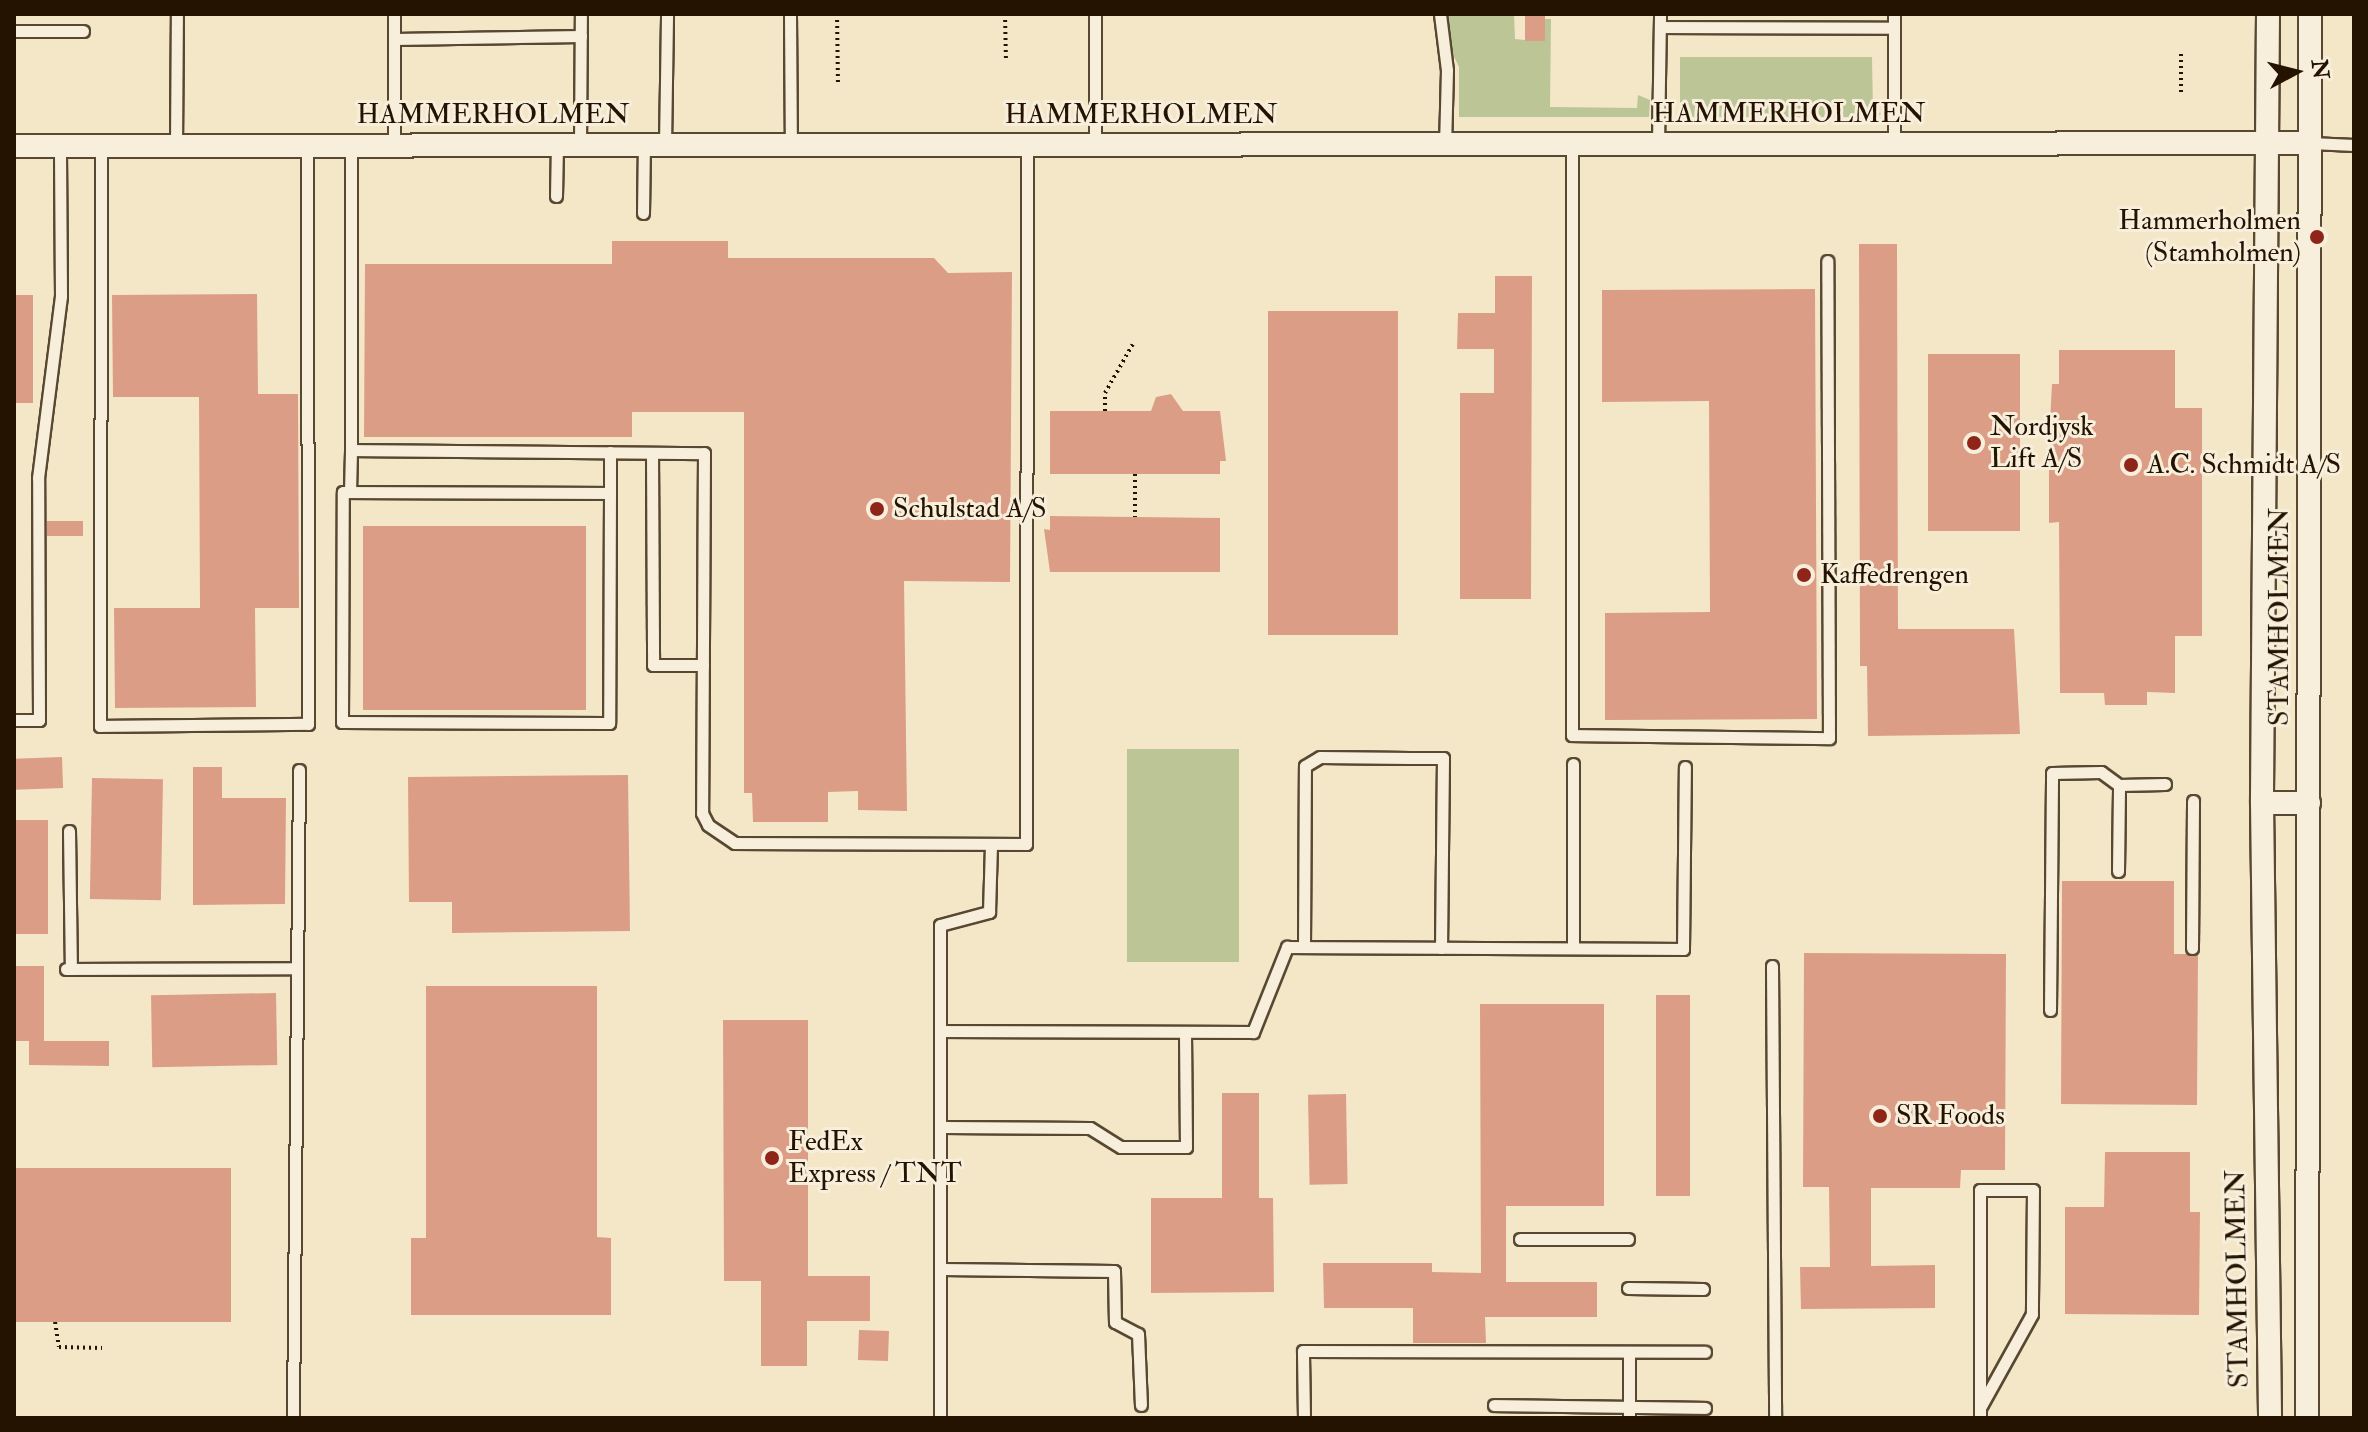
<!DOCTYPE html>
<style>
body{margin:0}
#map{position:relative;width:2368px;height:1432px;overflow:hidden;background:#f3e7c8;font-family:"IM FELL Double Pica",serif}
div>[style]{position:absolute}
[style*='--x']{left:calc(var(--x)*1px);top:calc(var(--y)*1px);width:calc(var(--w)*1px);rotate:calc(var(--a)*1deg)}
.green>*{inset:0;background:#bbc596;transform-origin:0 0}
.building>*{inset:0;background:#dc9d86;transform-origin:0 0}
.path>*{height:4px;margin-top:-2px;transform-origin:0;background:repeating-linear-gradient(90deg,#241300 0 2px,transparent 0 6px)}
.roads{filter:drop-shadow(2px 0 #584832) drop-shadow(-2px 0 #584832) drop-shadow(0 2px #584832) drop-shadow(0 -2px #584832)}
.service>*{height:11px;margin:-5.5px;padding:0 5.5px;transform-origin:5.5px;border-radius:5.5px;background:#f7efdb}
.minor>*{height:22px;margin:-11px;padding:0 11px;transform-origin:11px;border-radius:11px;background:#f7efdb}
.dots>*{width:22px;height:22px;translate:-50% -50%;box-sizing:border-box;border:4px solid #f7efdb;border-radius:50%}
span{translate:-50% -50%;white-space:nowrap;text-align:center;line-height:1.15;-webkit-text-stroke:6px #f7efdb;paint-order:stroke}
.street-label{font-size:28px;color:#241300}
.poi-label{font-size:28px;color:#241300}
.right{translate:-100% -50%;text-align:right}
.left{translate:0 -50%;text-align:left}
.frame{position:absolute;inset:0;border:16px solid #241300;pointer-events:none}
.north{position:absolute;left:2256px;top:32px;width:80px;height:80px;-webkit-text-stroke:6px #f7efdb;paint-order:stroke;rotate:83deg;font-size:22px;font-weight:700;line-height:32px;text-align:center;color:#241300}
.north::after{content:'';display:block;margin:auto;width:28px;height:36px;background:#241300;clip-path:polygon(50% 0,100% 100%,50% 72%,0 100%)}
</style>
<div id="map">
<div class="green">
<i style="clip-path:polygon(1449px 14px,1514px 14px,1515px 39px,1525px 40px,1545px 19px,1551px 19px,1550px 107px,1637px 108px,1638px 95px,1650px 100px,1649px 117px,1459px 117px,1459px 67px,1449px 46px)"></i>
<i style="clip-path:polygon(1680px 57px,1872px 57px,1873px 112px,1881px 113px,1878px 117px,1680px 117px)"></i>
<i style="left:1127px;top:749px;width:112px;height:213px"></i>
</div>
<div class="building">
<i style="left:1525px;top:14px;width:20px;height:27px"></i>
<i style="clip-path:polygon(612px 241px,728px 241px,728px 258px,934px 258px,948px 273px,1012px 272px,1010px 582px,904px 581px,907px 811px,858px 810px,858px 791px,828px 792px,828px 822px,753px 822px,752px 793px,744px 793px,744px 412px,632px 412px,632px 437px,364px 437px,365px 264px,612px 264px)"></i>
<i style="clip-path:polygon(1859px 244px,1897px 244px,1898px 629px,2014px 629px,2020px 734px,1868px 736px,1867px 666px,1860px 666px)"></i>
<i style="clip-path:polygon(1495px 276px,1532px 276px,1531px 599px,1460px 599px,1460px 393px,1494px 393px,1494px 349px,1457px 349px,1458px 313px,1495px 313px)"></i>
<i style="clip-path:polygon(1815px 289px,1817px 719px,1605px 720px,1605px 613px,1710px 612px,1709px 401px,1602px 402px,1602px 290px)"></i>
<i style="clip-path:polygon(257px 294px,258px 394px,298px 394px,299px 608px,255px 608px,256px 707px,115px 708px,114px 608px,200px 608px,199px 397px,113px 397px,112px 295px)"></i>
<i style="left:14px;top:295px;width:19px;height:108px"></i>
<i style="left:1268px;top:311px;width:130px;height:324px"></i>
<i style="clip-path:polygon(2059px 350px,2175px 350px,2175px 408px,2202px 408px,2202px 636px,2175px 636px,2175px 693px,2147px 692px,2147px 705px,2105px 705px,2104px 693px,2060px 693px,2059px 522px,2049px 523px,2049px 440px,2052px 384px,2059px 384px)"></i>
<i style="left:1928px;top:354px;width:92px;height:177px"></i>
<i style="clip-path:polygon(1171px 394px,1183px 411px,1220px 411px,1226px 461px,1220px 461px,1220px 474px,1050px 474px,1050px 411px,1151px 411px,1156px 397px)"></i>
<i style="clip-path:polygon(1050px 516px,1220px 518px,1220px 572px,1050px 572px,1044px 529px,1050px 530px)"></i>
<i style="left:47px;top:521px;width:36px;height:15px"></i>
<i style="left:363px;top:526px;width:223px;height:184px"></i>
<i style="left:62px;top:757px;width:31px;height:48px;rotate:88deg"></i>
<i style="clip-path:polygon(193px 767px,222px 767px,222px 798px,286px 798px,285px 904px,193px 905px)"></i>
<i style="clip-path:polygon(628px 775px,630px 931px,452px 933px,452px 902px,409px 902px,408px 777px)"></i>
<i style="left:92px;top:778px;width:71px;height:121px;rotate:1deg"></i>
<i style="left:14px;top:820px;width:34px;height:114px"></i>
<i style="clip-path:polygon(2062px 881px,2174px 881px,2174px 954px,2198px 954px,2197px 1105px,2061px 1104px)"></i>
<i style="clip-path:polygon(1804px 953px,2006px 954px,2005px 1170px,1961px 1170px,1960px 1188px,1871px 1188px,1871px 1266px,1935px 1265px,1935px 1308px,1801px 1309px,1800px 1267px,1830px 1267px,1829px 1187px,1803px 1187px)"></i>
<i style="clip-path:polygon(14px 966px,44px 966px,44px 1041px,109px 1041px,109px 1066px,29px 1065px,29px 1041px,14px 1041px)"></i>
<i style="clip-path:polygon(426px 986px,597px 986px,597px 1237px,611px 1238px,611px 1315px,411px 1315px,411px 1238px,426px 1238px)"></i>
<i style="left:276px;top:993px;width:72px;height:125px;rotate:89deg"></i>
<i style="left:1656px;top:995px;width:34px;height:201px"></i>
<i style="clip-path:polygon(1480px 1004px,1604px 1004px,1604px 1206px,1506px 1206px,1506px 1282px,1597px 1282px,1597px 1317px,1485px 1317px,1486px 1343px,1413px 1343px,1413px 1308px,1324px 1308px,1323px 1263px,1432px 1263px,1432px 1272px,1481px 1273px)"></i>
<i style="clip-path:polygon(723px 1020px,808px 1020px,808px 1276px,870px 1276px,870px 1321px,807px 1321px,807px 1366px,761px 1366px,761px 1281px,724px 1281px)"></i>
<i style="clip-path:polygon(1222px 1093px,1259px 1093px,1259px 1198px,1273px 1198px,1274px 1292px,1151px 1293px,1151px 1198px,1222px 1198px)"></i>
<i style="left:1346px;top:1094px;width:90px;height:38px;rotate:89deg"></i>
<i style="clip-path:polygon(2105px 1152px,2190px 1152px,2190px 1212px,2200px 1212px,2199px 1315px,2065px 1314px,2065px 1207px,2104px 1207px)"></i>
<i style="left:14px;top:1168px;width:217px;height:154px"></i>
<i style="left:859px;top:1330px;width:30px;height:30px;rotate:2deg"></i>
</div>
<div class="path">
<i style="--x:837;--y:14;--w:71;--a:89.2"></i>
<i style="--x:1005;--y:14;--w:46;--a:88.8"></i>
<i style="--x:2181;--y:92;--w:41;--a:-90"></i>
<i style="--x:1105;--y:411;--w:18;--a:-90"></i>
<i style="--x:1105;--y:393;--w:56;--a:-60.3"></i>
<i style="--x:1135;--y:474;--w:43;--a:90"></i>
<i style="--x:55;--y:1322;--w:25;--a:81"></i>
<i style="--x:59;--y:1347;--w:43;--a:1.3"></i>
</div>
<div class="roads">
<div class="service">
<i style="--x:790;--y:14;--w:131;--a:89.6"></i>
<i style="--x:1440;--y:14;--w:56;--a:82.9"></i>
<i style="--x:1447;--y:70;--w:74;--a:91.5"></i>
<i style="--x:1894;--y:14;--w:130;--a:90"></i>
<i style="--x:1660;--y:27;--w:234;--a:0.2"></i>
<i style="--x:14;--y:31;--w:69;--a:0"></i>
<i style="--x:394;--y:39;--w:187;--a:-0.9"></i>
<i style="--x:2311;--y:143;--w:43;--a:2.7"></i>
<i style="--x:1572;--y:144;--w:591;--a:90"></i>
<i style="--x:1572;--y:735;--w:257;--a:0.7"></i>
<i style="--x:1829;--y:738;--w:477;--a:-90.2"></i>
<i style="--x:1658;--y:144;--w:130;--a:-89.1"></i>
<i style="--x:580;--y:145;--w:131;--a:-89.6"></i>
<i style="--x:665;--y:145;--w:131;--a:-89.1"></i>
<i style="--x:1095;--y:145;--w:131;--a:-90"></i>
<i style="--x:101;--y:146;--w:580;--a:90.1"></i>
<i style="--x:100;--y:726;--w:208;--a:-0.6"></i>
<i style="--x:308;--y:724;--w:578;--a:-90.1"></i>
<i style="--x:176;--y:146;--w:132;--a:-89.6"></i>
<i style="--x:351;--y:146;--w:304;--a:90"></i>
<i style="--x:351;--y:450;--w:353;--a:0.5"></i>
<i style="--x:704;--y:453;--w:360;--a:90.3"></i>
<i style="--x:702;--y:813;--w:13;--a:63"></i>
<i style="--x:708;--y:825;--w:32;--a:34"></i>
<i style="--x:735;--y:843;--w:291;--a:0.2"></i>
<i style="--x:1026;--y:844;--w:699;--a:-89.92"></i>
<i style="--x:394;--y:146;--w:132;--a:-90"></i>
<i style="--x:556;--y:196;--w:51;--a:-88.9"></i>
<i style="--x:643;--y:213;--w:68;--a:-89.2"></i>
<i style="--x:652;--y:453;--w:212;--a:89.7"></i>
<i style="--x:653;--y:665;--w:50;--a:0"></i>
<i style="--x:343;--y:492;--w:267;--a:0.2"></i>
<i style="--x:610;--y:493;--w:230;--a:90.2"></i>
<i style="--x:609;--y:723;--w:267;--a:-179.8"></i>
<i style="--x:342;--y:722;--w:230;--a:-89.8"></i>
<i style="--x:350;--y:492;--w:42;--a:-88.6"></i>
<i style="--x:610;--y:493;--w:41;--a:-90"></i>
<i style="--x:14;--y:720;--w:25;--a:0"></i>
<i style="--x:39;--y:720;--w:242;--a:-90.2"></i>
<i style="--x:38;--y:478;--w:183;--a:-82.8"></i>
<i style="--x:61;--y:296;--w:150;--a:-90.4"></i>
<i style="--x:69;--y:831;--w:138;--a:89.2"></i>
<i style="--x:2118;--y:871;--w:86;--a:-89.3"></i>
<i style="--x:1304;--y:947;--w:181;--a:-89.7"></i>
<i style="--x:1305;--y:766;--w:17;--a:-31"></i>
<i style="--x:1320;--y:757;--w:90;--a:0.6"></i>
<i style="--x:1410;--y:758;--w:33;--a:0"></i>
<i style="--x:1443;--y:758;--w:190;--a:90.6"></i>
<i style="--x:1573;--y:948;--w:184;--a:-90"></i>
<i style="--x:2192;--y:948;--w:147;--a:-89.6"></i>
<i style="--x:1772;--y:966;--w:452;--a:89.6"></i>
<i style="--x:66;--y:969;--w:231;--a:-0.2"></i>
<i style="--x:2050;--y:1010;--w:237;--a:-89.5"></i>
<i style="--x:2052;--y:773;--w:49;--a:-1.2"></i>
<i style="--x:2101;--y:772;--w:22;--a:36"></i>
<i style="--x:2119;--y:785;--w:46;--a:-1.2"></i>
<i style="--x:942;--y:1031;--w:311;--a:0.2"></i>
<i style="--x:1253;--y:1032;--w:92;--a:-68.2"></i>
<i style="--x:1287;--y:947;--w:396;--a:0.3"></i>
<i style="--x:1683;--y:949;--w:182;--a:-89.4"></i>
<i style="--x:943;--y:1127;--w:147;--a:0.4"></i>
<i style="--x:1090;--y:1128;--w:36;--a:32"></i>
<i style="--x:1121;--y:1147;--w:65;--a:0"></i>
<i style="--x:1186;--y:1147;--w:115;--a:-90.5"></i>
<i style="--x:1520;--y:1239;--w:108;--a:0"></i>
<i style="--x:942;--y:1269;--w:172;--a:0.7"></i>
<i style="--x:1114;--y:1271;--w:51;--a:88.9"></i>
<i style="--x:1115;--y:1322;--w:26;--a:28"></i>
<i style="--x:1138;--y:1334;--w:71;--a:87.6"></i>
<i style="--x:1628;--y:1288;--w:75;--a:0.8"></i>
<i style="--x:1629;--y:1352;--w:66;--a:90"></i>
<i style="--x:1494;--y:1405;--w:211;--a:0.8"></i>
<i style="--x:293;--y:1418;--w:648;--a:-89.47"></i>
<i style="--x:940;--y:1418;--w:493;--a:-90"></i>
<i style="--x:940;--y:925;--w:51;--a:-14.9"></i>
<i style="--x:989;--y:912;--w:68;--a:-88.3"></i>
<i style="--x:1304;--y:1418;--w:67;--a:-90.9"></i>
<i style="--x:1303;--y:1351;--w:402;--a:0.1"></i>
<i style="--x:1980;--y:1418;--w:228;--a:-90"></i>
<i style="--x:1980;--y:1190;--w:53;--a:0"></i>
<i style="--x:2033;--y:1190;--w:124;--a:90.5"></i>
<i style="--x:2032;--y:1314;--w:107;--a:119"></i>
</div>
<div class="minor">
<i style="--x:2268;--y:14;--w:789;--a:90.44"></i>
<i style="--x:2262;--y:803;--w:615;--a:89.25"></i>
<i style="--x:14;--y:146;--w:2297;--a:-0.07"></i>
<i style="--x:2262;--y:803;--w:47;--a:0"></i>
<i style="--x:2307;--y:1418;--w:1404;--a:-89.88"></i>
</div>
</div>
<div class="dots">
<i style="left:2317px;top:237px;background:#8f2418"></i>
<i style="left:1974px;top:443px;background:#8f2418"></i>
<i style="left:2131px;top:465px;background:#8f2418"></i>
<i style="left:877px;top:509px;background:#8f2418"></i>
<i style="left:1804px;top:575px;background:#8f2418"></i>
<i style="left:1880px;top:1116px;background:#8f2418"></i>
<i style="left:772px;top:1158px;background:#8f2418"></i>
</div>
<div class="street-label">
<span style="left:1789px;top:114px">HAMMERHOLMEN</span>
<span style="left:493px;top:115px">HAMMERHOLMEN</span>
<span style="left:1141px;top:115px">HAMMERHOLMEN</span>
<span style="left:2280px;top:617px;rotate:-90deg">STAMHOLMEN</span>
<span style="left:2238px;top:1279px;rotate:-91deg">STAMHOLMEN</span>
</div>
<div class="poi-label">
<span class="right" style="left:2301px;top:237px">Hammerholmen<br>(Stamholmen)</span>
<span class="left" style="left:1990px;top:443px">Nordjysk<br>Lift A/S</span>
<span class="left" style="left:2147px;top:465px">A.C. Schmidt A/S</span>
<span class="left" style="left:893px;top:509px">Schulstad A/S</span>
<span class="left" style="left:1820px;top:575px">Kaffedrengen</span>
<span class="left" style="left:1896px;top:1116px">SR Foods</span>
<span class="left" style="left:788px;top:1158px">FedEx<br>Express / TNT</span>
</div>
<div class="frame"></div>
<div class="north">N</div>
</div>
